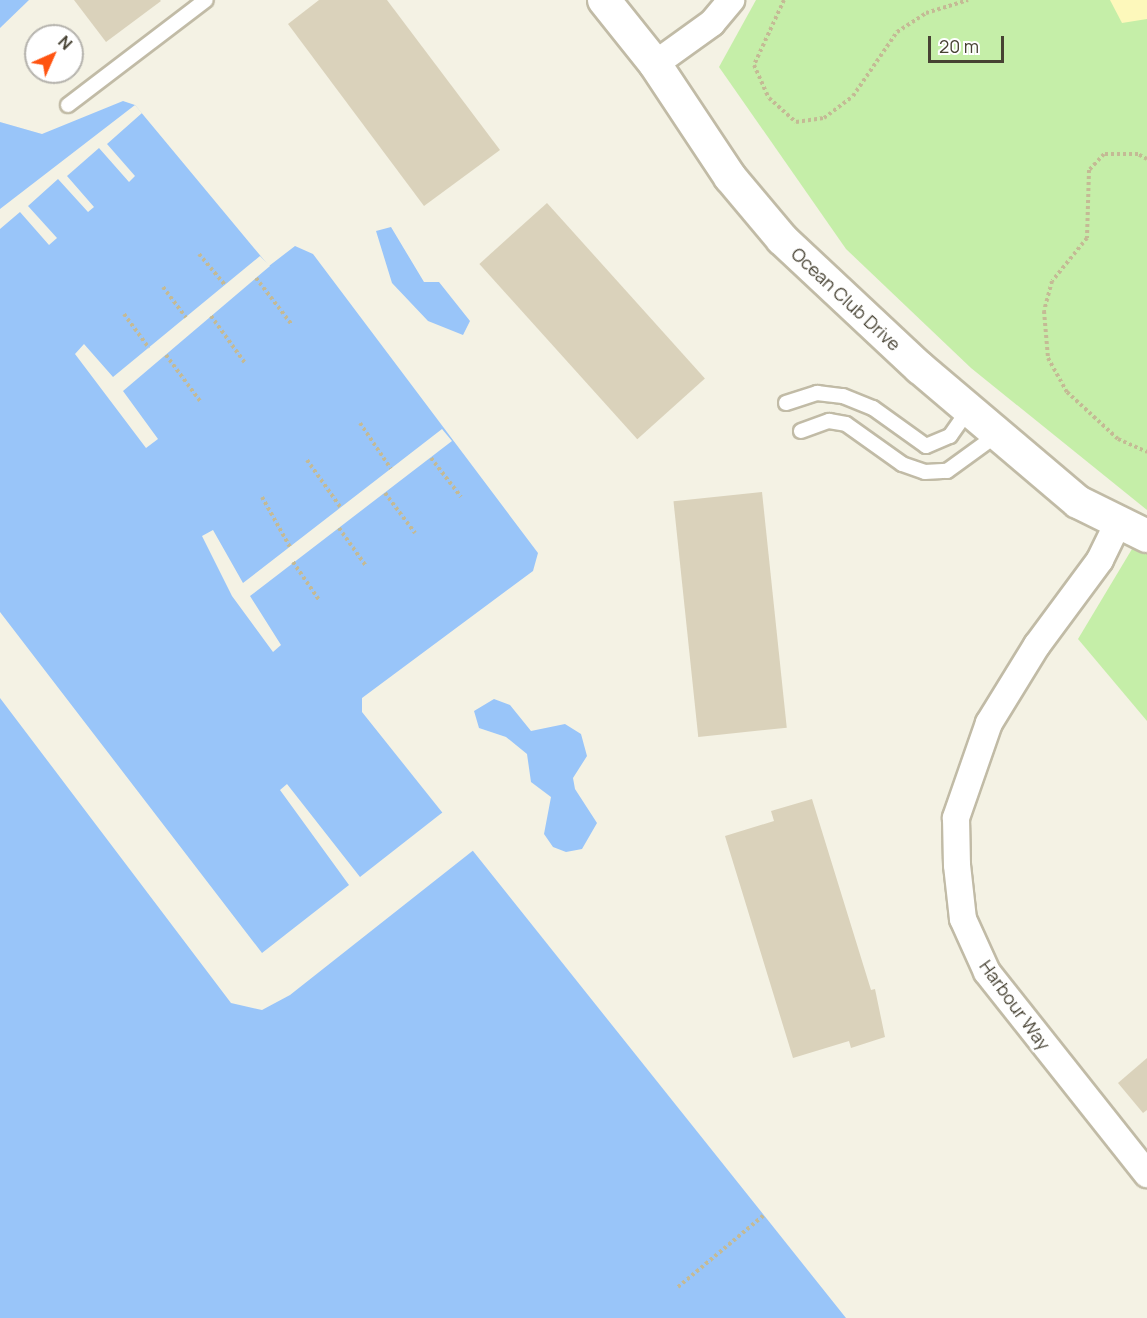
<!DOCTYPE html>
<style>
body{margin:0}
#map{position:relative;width:1147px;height:1318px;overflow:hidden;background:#f4f2e4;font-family:Manrope,sans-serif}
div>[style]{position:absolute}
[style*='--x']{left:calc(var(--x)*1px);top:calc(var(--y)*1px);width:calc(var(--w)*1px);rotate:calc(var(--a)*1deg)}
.green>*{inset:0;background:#c5eea8}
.sand>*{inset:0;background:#fdf8bb}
.water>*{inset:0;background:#99c5f9}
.pier>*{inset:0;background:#f4f2e4}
.building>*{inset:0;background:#dad2bb;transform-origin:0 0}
.path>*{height:4px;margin-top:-2px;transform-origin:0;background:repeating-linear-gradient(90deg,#c4ba95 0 3px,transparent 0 6px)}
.roads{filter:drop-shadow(2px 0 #c1bba6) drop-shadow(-2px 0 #c1bba6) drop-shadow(0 2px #c1bba6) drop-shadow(0 -2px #c1bba6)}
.service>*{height:14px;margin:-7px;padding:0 7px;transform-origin:7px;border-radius:7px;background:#fff}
.minor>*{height:26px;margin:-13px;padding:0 13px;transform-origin:13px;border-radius:13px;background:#fff}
.tertiary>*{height:32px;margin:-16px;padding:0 16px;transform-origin:16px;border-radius:16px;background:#fff}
span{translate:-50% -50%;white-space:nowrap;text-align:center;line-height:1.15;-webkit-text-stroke:4.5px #fff;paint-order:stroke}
.street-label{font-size:18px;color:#474233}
.north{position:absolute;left:24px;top:24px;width:60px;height:60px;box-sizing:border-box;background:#fff;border:2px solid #b5b3ad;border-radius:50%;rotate:45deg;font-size:16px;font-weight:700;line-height:24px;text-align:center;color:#474233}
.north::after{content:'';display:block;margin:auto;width:21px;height:27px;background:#ff5411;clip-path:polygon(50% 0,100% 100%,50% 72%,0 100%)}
.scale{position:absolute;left:928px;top:36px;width:76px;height:27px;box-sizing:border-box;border:3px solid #474233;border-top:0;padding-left:8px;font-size:18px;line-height:21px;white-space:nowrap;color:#474233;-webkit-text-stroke:4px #fff;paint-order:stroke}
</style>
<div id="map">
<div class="green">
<i style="clip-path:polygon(756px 0,1147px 0,1147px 510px,971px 368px,846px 249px,719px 67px)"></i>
<i style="clip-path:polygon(1147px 524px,1147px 721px,1078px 639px)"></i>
</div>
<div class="sand">
<i style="clip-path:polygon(1110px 0,1147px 0,1147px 19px,1122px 23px)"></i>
</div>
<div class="water">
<i style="clip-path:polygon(0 0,29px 0,0 28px)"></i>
<i style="clip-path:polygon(123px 101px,135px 105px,269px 266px,295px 246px,313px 254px,538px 553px,533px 571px,362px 698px,362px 712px,846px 1318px,0 1318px,0 122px,42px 134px)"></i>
<i style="clip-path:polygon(391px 227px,424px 282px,439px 282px,470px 321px,463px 335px,428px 321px,392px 283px,376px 231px)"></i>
<i style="clip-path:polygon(494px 699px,510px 705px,531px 731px,565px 724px,581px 734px,587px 756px,573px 778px,575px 789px,597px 823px,582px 849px,566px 852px,553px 847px,544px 834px,551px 797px,531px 782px,527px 754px,506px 737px,479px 728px,474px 711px)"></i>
</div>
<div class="pier">
<i style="clip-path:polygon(135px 105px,142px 113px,107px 144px,135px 176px,129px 182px,99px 148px,67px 176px,94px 207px,88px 212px,58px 179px,28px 206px,57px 238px,49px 245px,20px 212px,0 229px,0 209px)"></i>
<i style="clip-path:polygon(260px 256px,270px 266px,123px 391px,158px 439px,146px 448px,75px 354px,84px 344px,113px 377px)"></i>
<i style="clip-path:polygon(442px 429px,452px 441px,250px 596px,281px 645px,273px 652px,232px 596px,202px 536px,213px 530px,243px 583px)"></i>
<i style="clip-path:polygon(0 612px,262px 953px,349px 885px,280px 790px,287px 784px,360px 877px,443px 812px,475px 849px,290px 995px,262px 1010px,231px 1003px,0 698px)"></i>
</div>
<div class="building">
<i style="clip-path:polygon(74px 0,160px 0,161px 1px,106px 42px)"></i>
<i style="clip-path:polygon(319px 0,387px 0,500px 150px,424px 206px,288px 24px)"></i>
<i style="left:547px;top:203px;width:236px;height:91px;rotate:48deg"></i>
<i style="left:762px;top:492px;width:237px;height:89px;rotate:84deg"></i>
<i style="clip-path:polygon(812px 799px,871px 990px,875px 989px,885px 1037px,851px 1048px,849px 1041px,793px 1058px,725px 836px,774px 821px,771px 811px)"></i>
<i style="clip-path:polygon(1147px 1058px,1147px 1110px,1143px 1113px,1118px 1083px)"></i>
</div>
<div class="path">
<i style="--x:784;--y:0;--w:72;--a:114.8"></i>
<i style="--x:754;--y:65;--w:36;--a:66"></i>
<i style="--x:769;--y:98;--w:36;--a:42"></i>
<i style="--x:796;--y:122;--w:28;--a:-8"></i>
<i style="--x:824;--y:118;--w:36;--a:-37"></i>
<i style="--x:853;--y:96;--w:78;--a:-55.5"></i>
<i style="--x:897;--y:32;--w:35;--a:-33"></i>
<i style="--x:926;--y:13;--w:44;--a:-17.2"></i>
<i style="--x:1147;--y:159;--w:10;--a:-151"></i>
<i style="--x:1138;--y:154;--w:34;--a:180"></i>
<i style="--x:1104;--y:154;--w:22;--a:133"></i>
<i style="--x:1089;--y:170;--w:68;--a:91.7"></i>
<i style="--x:1087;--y:238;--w:55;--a:129.1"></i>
<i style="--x:1052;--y:281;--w:31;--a:105"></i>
<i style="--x:1044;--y:311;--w:47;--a:85.1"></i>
<i style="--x:1048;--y:358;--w:39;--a:61"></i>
<i style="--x:1067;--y:392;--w:69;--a:42.7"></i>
<i style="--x:1118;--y:439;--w:32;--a:24"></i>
<i style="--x:199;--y:254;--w:40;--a:50"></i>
<i style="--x:256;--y:278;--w:59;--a:52.5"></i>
<i style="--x:163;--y:287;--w:38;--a:53"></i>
<i style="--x:124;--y:314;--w:42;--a:53.7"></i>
<i style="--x:211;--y:316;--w:58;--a:54.1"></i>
<i style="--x:166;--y:355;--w:57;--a:53.5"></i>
<i style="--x:360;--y:423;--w:55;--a:56"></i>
<i style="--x:431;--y:458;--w:49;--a:52.4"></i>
<i style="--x:307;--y:460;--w:59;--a:54.7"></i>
<i style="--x:385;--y:493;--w:50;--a:53.1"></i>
<i style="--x:262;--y:497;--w:57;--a:60.8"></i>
<i style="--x:339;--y:528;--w:47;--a:54.6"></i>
<i style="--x:293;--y:562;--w:46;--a:55.6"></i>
<i style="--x:678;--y:1287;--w:112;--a:-39.9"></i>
</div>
<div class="roads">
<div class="service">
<i style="--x:68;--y:105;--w:173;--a:-37.3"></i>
<i style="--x:786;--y:403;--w:33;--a:-18"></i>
<i style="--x:817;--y:393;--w:26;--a:7"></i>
<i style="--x:843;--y:396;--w:32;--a:22"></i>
<i style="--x:873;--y:408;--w:65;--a:35.6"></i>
<i style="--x:926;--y:446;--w:26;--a:-23"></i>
<i style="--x:950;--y:436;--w:33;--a:-55"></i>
<i style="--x:801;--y:431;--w:30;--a:-20"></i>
<i style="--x:829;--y:421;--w:17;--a:10"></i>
<i style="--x:846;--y:424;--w:69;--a:35.5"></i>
<i style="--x:902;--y:464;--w:24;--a:19"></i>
<i style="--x:925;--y:472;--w:22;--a:-3"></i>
<i style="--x:947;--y:471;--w:63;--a:-36"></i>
</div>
<div class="minor">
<i style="--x:655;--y:64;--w:70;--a:-35.7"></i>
<i style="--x:712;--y:23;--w:30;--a:-50"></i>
<i style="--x:1117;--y:525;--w:39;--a:116"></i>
<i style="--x:1100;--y:560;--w:106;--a:126.5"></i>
<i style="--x:1037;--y:645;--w:92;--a:121.6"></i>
<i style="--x:989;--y:723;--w:101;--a:109.2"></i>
<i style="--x:956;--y:818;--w:47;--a:88.8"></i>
<i style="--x:957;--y:865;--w:54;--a:83.7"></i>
<i style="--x:963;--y:919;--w:58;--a:65.6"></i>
<i style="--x:987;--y:972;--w:258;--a:51.6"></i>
</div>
<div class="tertiary">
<i style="--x:604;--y:0;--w:82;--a:51.4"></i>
<i style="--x:655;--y:64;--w:136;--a:56.4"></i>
<i style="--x:730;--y:177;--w:81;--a:50"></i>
<i style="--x:782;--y:239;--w:189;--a:43.1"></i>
<i style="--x:920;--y:368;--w:207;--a:40.3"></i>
<i style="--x:1078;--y:502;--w:77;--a:26.2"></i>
</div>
</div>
<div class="street-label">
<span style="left:846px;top:299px;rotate:43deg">Ocean Club Drive</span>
<span style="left:1015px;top:1005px;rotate:54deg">Harbour Way</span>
</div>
<div class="north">N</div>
<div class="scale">20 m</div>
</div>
